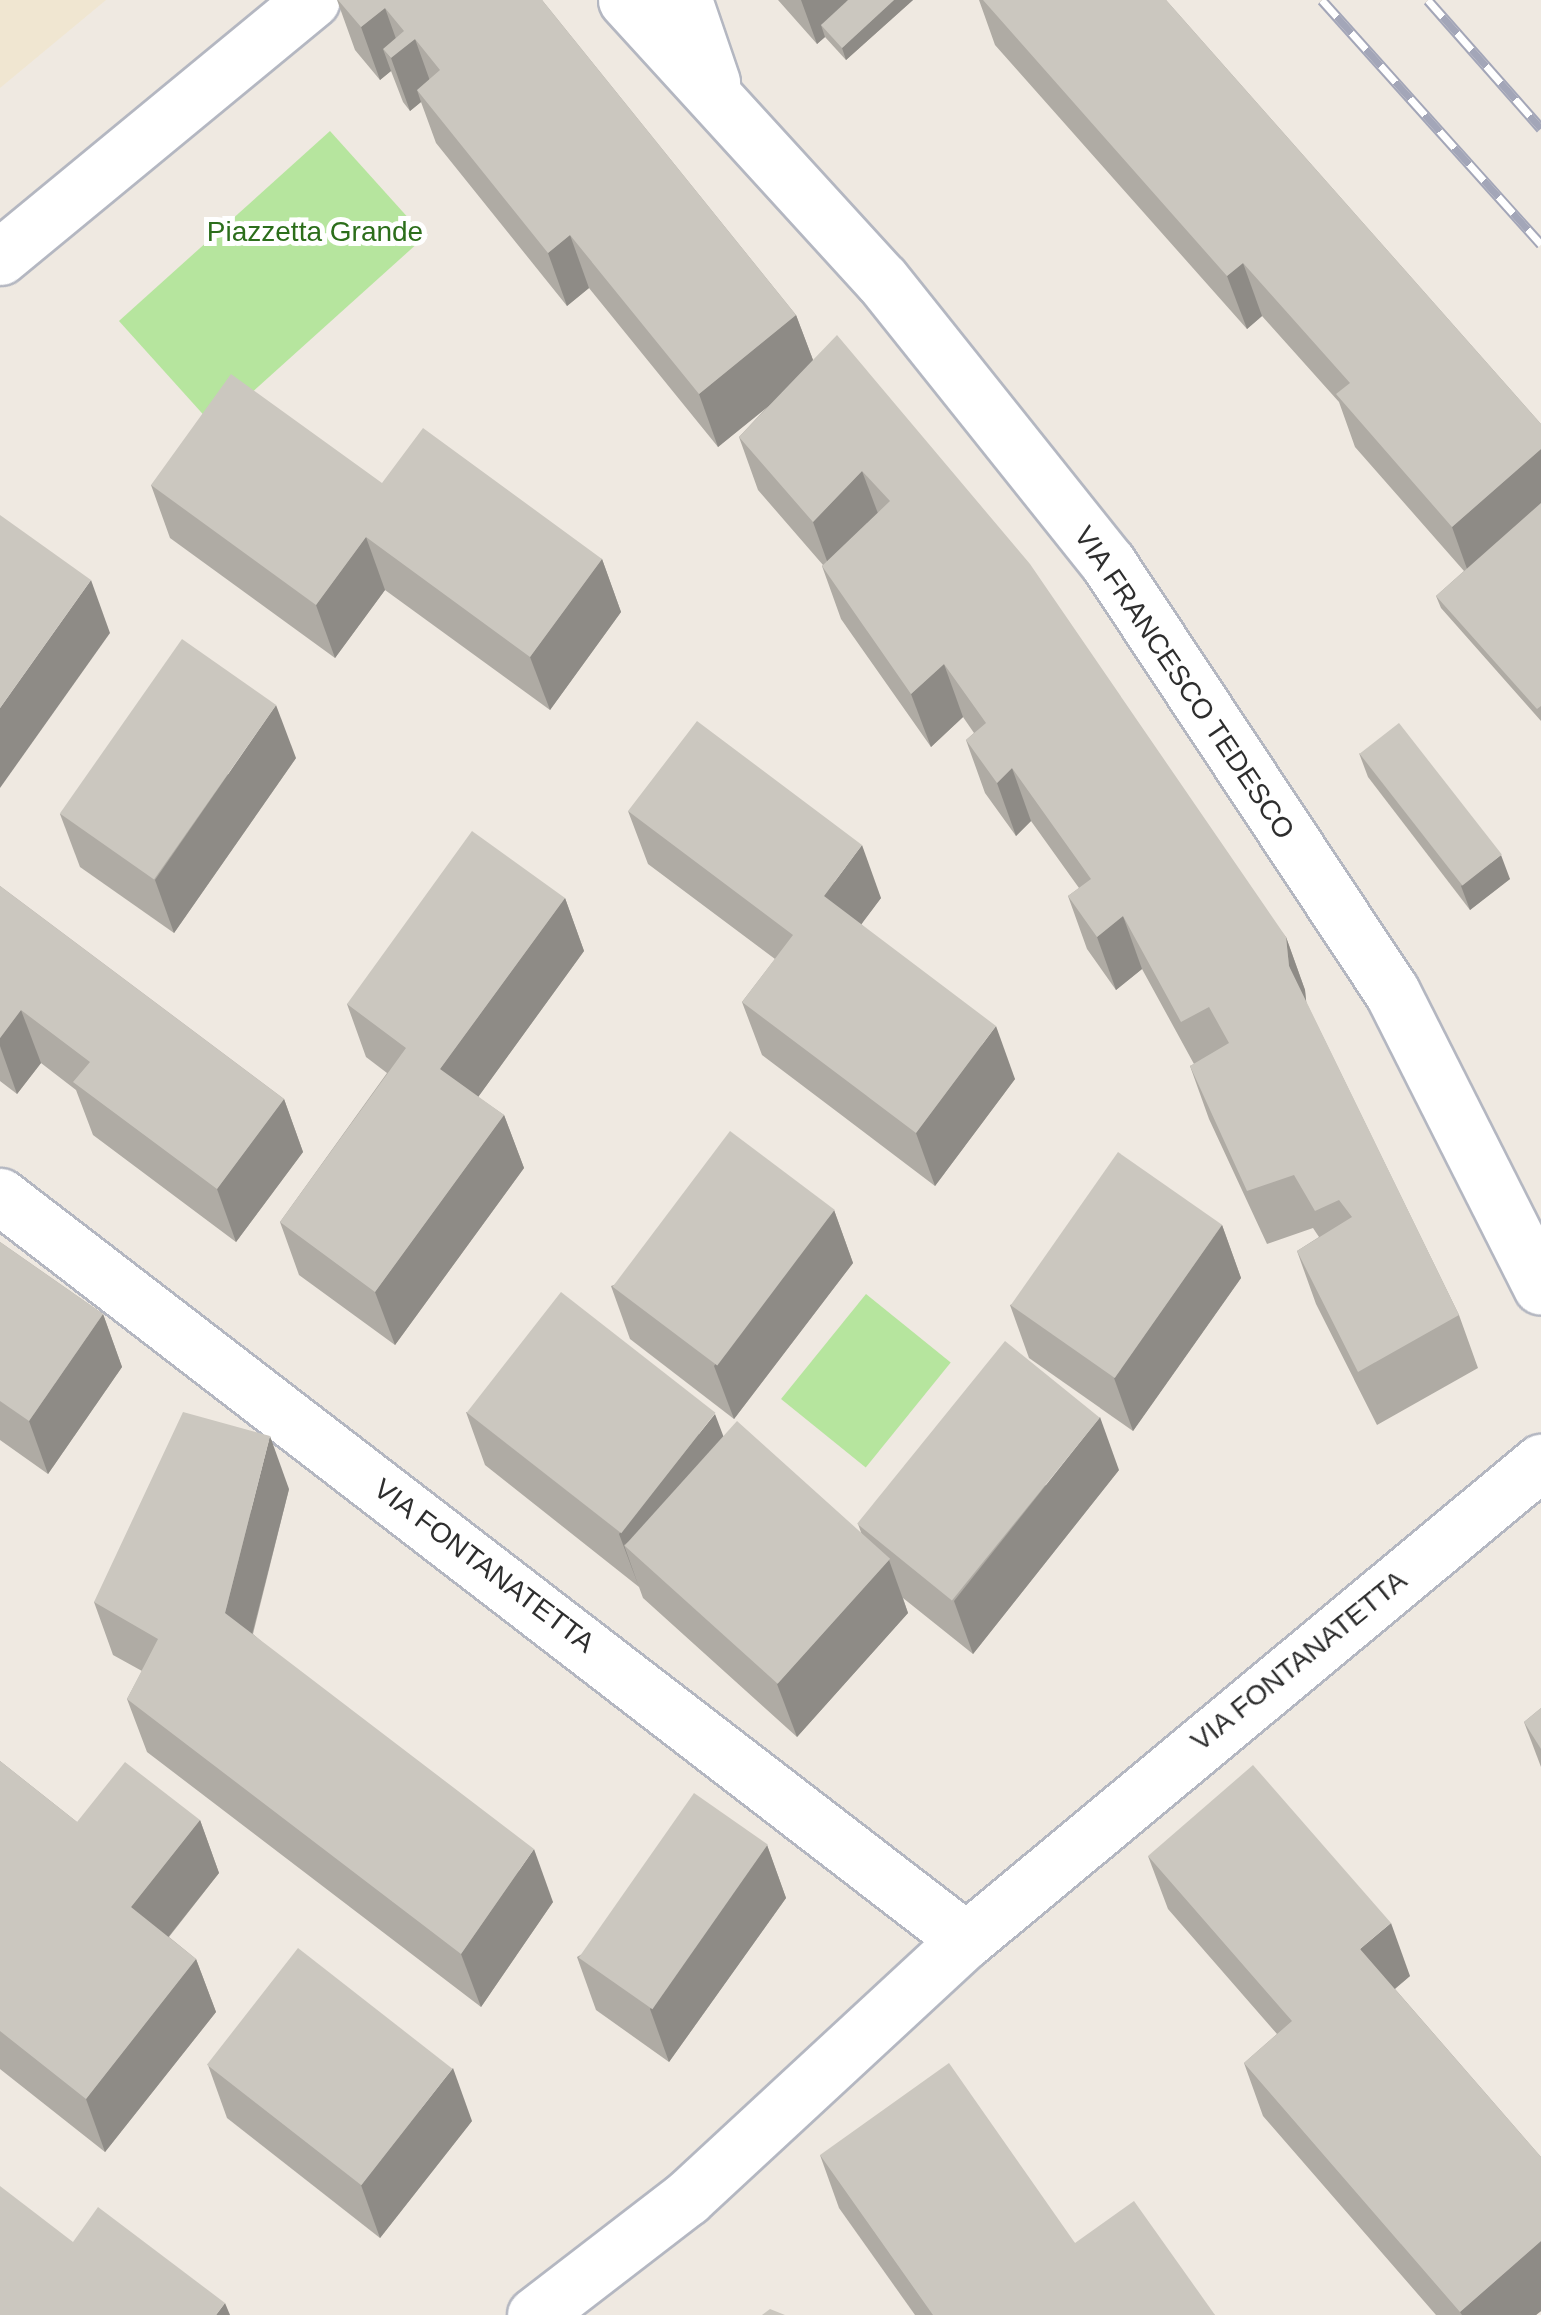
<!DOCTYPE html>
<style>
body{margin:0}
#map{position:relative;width:1541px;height:2315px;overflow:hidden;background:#efe9e1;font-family:Arial,sans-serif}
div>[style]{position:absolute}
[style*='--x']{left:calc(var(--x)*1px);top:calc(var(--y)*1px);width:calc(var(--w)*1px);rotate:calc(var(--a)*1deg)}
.education>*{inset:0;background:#f0e6d1}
.green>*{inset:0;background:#b6e59e;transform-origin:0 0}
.roads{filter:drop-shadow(2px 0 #b4b7c1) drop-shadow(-2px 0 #b4b7c1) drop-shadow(0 2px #b4b7c1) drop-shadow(0 -2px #b4b7c1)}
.street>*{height:55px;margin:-27.5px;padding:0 27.5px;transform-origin:27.5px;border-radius:27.5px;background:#fff}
.secondary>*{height:55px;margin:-27.5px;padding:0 27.5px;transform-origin:27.5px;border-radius:27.5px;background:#fff}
.rail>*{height:11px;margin-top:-5.5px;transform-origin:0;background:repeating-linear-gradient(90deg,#fff 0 22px,#a3a6b8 0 44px);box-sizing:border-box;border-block:2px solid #a3a6b8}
.wall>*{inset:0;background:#afaba4}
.shaded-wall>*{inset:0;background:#8e8b86}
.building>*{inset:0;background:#cbc7bf;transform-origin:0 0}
span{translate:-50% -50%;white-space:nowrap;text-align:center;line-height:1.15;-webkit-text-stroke:10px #fff;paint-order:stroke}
.park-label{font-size:28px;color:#2c6e1b}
.street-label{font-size:28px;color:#2e2e2e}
</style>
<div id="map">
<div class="education">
<i style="clip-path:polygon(0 0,106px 0,0 88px)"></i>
</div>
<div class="green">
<i style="left:330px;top:131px;width:142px;height:284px;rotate:48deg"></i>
<i style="left:866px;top:1294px;width:109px;height:135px;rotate:39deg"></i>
</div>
<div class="roads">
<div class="street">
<i style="--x:0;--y:257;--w:404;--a:-39.5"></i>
<i style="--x:0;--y:1196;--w:1219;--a:37.6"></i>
<i style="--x:535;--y:2315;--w:192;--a:-37.6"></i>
<i style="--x:687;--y:2198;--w:380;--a:-42.8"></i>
<i style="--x:966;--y:1940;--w:748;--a:-39.74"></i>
</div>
<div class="secondary">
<i style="--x:626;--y:0;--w:379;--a:47.6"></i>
<i style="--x:882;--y:280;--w:362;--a:51.4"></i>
<i style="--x:1108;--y:563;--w:514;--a:56.5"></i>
<i style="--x:1392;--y:992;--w:330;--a:63.2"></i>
<i style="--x:684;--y:0;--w:87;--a:71.1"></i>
</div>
</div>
<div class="rail">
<i style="--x:1322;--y:0;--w:328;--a:48.1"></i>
<i style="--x:1428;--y:0;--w:171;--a:48.6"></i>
</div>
<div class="wall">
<i style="clip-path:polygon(337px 0,542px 0,796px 315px,813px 360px,1286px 937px,1305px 990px,1306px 1002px,1459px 1315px,1478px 1368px,1377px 1425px,1316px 1304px,1297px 1251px,1319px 1237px,1313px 1228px,1267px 1244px,1209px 1119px,1190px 1066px,1194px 1064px,1142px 969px,1116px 990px,1087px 949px,1068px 896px,1079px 888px,1031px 821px,1016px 836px,985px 793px,966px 740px,974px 733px,963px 717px,931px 747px,841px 619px,822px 566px,823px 565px,758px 490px,739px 437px,770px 404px,718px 447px,589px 288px,567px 306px,436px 143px,421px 102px,410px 111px,403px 102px,391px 71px,380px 80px,355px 50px)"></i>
<i style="clip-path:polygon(778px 0,913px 0,846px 60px,825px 37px,817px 44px)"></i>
<i style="clip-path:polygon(979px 0,1166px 0,1541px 424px,1541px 721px,1441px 608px,1436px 596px,1464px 571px,1355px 447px,1339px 402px,1262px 316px,1247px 329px,995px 45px)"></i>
<i style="clip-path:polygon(382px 483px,602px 559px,621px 612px,550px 710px,385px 590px,335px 658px,170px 538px,151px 485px)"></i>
<i style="clip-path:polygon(1359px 753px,1510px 879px,1470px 910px,1368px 777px)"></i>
<i style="clip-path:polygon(296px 758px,174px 933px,80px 867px,60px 814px)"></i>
<i style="clip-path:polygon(628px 811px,881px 898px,861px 924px,1015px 1079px,935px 1186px,762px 1055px,742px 1002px,775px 959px,648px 864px)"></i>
<i style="clip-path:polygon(0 886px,284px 1099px,303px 1152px,236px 1242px,93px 1135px,76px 1090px,41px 1063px,17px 1094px,0 1081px)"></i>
<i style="clip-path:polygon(565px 898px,584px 951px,478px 1097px,504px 1115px,524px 1168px,395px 1345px,299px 1275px,280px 1222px,387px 1073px,366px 1057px,347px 1004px)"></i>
<i style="clip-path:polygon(834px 1210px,853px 1263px,734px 1419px,630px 1339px,611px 1286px)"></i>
<i style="clip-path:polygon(1222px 1225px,1241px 1278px,1133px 1431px,1029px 1358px,1010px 1305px)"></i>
<i style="clip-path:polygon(0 1242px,103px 1314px,122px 1367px,48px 1474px,0 1440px)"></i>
<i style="clip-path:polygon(466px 1412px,723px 1436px,862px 1535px,858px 1524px,1119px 1470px,973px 1654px,903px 1598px,908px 1613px,797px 1737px,643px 1598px,639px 1587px,485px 1465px)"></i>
<i style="clip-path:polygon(289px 1489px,253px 1634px,553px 1902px,481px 2007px,147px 1752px,127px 1699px,142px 1671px,113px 1655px,94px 1602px)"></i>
<i style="clip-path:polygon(1541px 1708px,1541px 1767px,1524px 1722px)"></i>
<i style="clip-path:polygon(0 1761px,77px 1822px,200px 1820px,219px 1873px,169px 1937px,196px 1959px,216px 2012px,105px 2152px,0 2069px)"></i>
<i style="clip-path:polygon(767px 1845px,786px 1898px,669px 2062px,596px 2010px,577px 1957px)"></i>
<i style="clip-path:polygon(1148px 1856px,1410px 1976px,1395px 1989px,1541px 2157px,1541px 2311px,1536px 2315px,1436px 2315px,1263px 2116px,1244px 2063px,1277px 2034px,1168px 1909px)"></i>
<i style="clip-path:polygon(208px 2065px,472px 2121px,380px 2238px,227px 2118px)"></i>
<i style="clip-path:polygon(820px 2155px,1075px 2243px,1215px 2315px,915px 2315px,839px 2208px)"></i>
</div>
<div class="shaded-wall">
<i style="clip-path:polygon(801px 0,866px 0,821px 25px,825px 37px,817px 44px)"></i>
<i style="clip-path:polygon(894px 0,913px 0,846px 60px,842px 48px)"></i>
<i style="clip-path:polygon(385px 8px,400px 50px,415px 39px,434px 92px,417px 90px,421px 102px,410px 111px,391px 58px,383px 49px,391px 71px,380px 80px,361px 27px)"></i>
<i style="clip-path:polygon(570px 235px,589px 288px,567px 306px,548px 253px)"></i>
<i style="clip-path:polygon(1243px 263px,1262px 316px,1247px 329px,1227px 276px)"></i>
<i style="clip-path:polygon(796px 315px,816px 368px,718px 447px,699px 394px)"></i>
<i style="clip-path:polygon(1541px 449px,1541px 519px,1471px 580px,1452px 527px)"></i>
<i style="clip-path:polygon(862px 471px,882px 524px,832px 575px,813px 522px)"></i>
<i style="clip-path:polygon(366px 537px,385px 590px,335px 658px,316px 605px)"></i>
<i style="clip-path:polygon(602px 559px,621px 612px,550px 710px,530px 657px)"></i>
<i style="clip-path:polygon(91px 580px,110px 633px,0 788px,0 708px)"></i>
<i style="clip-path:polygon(944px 664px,963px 717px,931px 747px,911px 694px)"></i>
<i style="clip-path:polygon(276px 705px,296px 758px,174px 933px,155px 880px)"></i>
<i style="clip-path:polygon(1012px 768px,1031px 821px,1016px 836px,997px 783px)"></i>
<i style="clip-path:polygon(862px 845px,881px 898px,843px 949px,824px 896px)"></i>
<i style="clip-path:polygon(1501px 855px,1510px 879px,1470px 910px,1461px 886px)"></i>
<i style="clip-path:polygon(565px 898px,584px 951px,460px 1122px,440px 1069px)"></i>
<i style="clip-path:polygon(1123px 916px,1142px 969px,1116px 990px,1097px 937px)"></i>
<i style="clip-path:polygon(1286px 937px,1305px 990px,1308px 1019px,1289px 966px)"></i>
<i style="clip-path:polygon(21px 1010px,41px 1063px,17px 1094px,0 1046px,0 1038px)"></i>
<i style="clip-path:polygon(996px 1026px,1015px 1079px,935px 1186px,916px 1133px)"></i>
<i style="clip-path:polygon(284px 1099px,303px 1152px,236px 1242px,217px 1189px)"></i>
<i style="clip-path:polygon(504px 1115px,524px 1168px,395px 1345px,375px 1292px)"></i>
<i style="clip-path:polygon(834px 1210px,853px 1263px,734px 1419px,714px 1366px)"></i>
<i style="clip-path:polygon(1222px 1225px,1241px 1278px,1133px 1431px,1114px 1378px)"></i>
<i style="clip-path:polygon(103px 1314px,122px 1367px,48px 1474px,29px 1421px)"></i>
<i style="clip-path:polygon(715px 1414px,735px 1467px,624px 1545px,639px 1587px,619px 1534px)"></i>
<i style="clip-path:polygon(1100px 1417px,1119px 1470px,973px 1654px,954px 1601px)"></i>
<i style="clip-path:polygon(270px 1436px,289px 1489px,244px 1666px,225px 1613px)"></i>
<i style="clip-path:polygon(889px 1560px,908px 1613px,797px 1737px,777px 1684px)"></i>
<i style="clip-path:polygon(200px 1820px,219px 1873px,150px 1960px,131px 1907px)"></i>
<i style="clip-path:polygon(767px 1845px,786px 1898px,669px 2062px,650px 2009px)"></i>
<i style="clip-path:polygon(534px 1849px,553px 1902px,481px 2007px,461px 1954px)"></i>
<i style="clip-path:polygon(1391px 1923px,1410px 1976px,1379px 2002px,1360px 1949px)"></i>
<i style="clip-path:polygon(196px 1959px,216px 2012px,105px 2152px,86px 2099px)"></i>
<i style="clip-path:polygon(453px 2068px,472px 2121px,380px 2238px,361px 2185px)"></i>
<i style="clip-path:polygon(1541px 2241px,1541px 2311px,1536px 2315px,1462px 2315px,1460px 2312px)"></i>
<i style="clip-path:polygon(225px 2303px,230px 2315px,216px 2315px)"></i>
</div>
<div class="building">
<i style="clip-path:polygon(338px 0,542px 0,796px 315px,699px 394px,570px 235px,548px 253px,417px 90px,440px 70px,415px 39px,391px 58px,383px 49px,404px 31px,385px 8px,361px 27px)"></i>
<i style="clip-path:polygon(848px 0,894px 0,842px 48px,821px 25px)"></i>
<i style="clip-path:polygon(983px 0,1166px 0,1541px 424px,1541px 449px,1452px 527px,1336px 394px,1350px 383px,1243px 263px,1227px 276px)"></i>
<i style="clip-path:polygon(837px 335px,1030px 564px,1286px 937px,1289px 966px,1459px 1315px,1358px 1372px,1297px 1251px,1352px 1217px,1339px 1200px,1315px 1211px,1294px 1175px,1247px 1191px,1190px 1066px,1229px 1043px,1209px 1007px,1181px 1022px,1123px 916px,1097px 937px,1068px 896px,1091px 879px,1012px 768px,997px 783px,966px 740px,986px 723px,944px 664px,911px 694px,822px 566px,890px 501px,862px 471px,813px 522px,739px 437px)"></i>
<i style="clip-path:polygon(231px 374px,382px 483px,423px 428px,602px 559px,530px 657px,366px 537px,316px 605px,151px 485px)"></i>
<i style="clip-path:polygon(1541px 503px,1541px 706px,1537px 709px,1436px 596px)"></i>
<i style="clip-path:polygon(0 515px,91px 580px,0 708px)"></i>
<i style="left:182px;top:639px;width:115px;height:213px;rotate:35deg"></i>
<i style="clip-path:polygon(697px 721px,862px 845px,824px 896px,996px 1026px,916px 1133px,742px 1002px,793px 935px,628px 811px)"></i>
<i style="left:1399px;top:723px;width:167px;height:50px;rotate:52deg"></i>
<i style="clip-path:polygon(472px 831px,565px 898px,440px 1069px,504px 1115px,375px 1292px,280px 1222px,406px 1048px,347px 1004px)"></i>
<i style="clip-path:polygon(0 886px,284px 1099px,217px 1189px,73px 1082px,90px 1062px,21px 1010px,0 1038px)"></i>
<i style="left:730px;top:1131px;width:131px;height:195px;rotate:37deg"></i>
<i style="left:1118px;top:1152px;width:127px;height:187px;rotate:35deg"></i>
<i style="clip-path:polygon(0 1242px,103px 1314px,29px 1421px,0 1401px)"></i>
<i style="left:561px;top:1292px;width:196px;height:153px;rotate:38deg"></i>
<i style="left:1005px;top:1341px;width:122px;height:235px;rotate:39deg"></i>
<i style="clip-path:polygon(183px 1412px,270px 1436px,225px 1613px,534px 1849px,461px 1954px,127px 1699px,158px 1639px,94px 1602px)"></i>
<i style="left:737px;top:1421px;width:206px;height:168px;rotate:42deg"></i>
<i style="clip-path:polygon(1541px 1708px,1541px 1749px,1524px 1722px)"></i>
<i style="clip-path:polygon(0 1761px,77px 1822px,125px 1762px,200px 1820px,131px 1907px,196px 1959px,86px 2099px,0 2031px)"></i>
<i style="clip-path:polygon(1253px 1765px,1391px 1923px,1360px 1949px,1541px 2157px,1541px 2241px,1460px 2312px,1244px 2063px,1292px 2021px,1148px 1856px)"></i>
<i style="left:694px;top:1793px;width:90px;height:201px;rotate:35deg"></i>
<i style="left:298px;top:1948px;width:196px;height:148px;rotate:38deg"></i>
<i style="clip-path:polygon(949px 2063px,1075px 2243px,1134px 2201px,1215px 2315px,933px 2315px,820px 2155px)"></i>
<i style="clip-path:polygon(0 2186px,73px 2242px,98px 2207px,225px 2303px,216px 2315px,0 2315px)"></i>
<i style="clip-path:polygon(770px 2309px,785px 2315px,762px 2315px)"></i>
</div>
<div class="park-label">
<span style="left:315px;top:232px">Piazzetta Grande</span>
</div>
<div class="street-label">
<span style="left:1184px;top:683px;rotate:56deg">VIA FRANCESCO TEDESCO</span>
<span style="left:484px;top:1566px;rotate:37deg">VIA FONTANATETTA</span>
<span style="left:1299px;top:1661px;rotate:-39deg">VIA FONTANATETTA</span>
</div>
</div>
